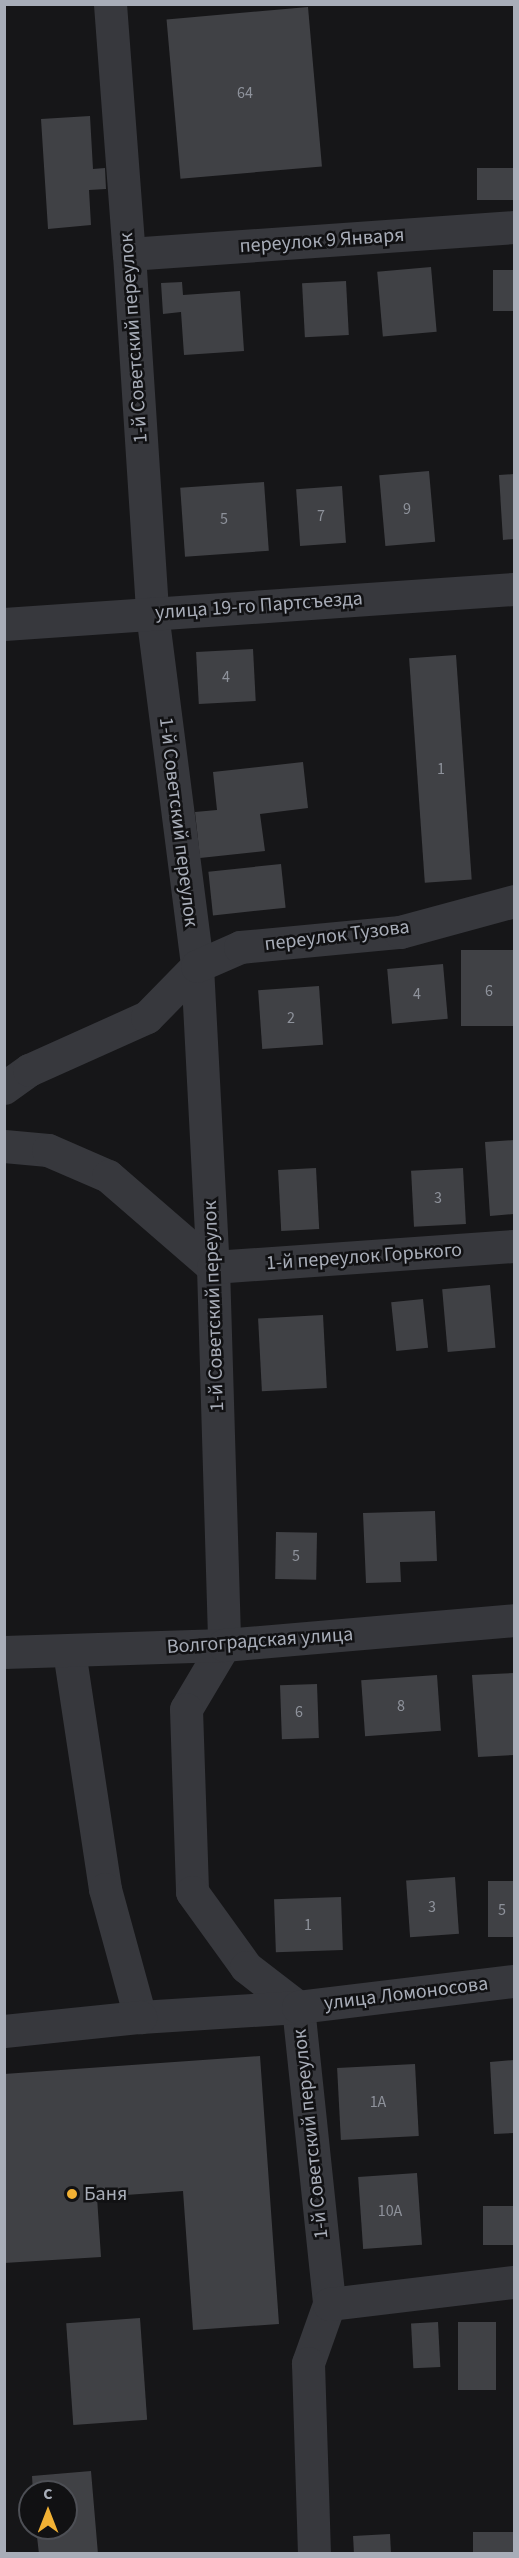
<!DOCTYPE html>
<meta charset="utf-8">
<style>
body{margin:0}
#map{position:relative;width:519px;height:2558px;overflow:hidden;background:#161618;font-family:"Source Sans 3",sans-serif}
div>[style]{position:absolute}
[style*='--x']{left:calc(var(--x)*1px);top:calc(var(--y)*1px);width:calc(var(--w)*1px);rotate:calc(var(--a)*1deg)}
.building>*{inset:0;background:#404145;transform-origin:0 0}
.minor>*{height:33px;margin:-16.5px;padding:0 16.5px;transform-origin:16.5px;border-radius:16.5px;background:#37383d}
.dots>*{width:16px;height:16px;translate:-50% -50%;box-sizing:border-box;border:3px solid #111113;border-radius:50%}
span{translate:-50% -50%;white-space:nowrap;text-align:center;line-height:1.15;-webkit-text-stroke:5px #111113;paint-order:stroke}
.number-label{font-size:16px;color:#8e929b}
.number-label span{-webkit-text-stroke-width:0}
.street-label{font-size:20px;color:#a8adb8}
.poi-label{font-size:20px;color:#a8adb8}
.left{translate:0 -50%;text-align:left}
.frame{position:absolute;inset:0;border:6px solid #a8adb8;pointer-events:none}
.north{position:absolute;left:18px;top:2480px;width:60px;height:60px;box-sizing:border-box;background:#111113;border:2px solid #4d4f55;border-radius:50%;rotate:0deg;font-size:16px;font-weight:700;line-height:24px;text-align:center;color:#a8adb8}
.north::after{content:'';display:block;margin:auto;width:21px;height:27px;background:#f2b134;clip-path:polygon(50% 0,100% 100%,50% 72%,0 100%)}
</style>
<div id="map">
<div class="building">
<i style="left:308px;top:7px;width:160px;height:142px;rotate:85deg"></i>
<i style="clip-path:polygon(90px 116px,93px 169px,105px 168px,106px 189px,89px 190px,91px 225px,48px 229px,41px 119px)"></i>
<i style="left:514px;top:168px;width:32px;height:37px;rotate:90deg"></i>
<i style="left:431px;top:267px;width:65px;height:54px;rotate:85deg"></i>
<i style="left:493px;top:270px;width:21px;height:41px"></i>
<i style="left:346px;top:281px;width:54px;height:44px;rotate:87deg"></i>
<i style="clip-path:polygon(182px 282px,183px 295px,240px 291px,244px 351px,184px 355px,181px 312px,163px 314px,161px 283px)"></i>
<i style="left:429px;top:471px;width:71px;height:50px;rotate:85deg"></i>
<i style="clip-path:polygon(514px 474px,514px 539px,503px 540px,499px 475px)"></i>
<i style="left:264px;top:482px;width:69px;height:84px;rotate:86deg"></i>
<i style="left:342px;top:486px;width:57px;height:46px;rotate:86deg"></i>
<i style="left:253px;top:649px;width:52px;height:57px;rotate:87deg"></i>
<i style="left:456px;top:655px;width:225px;height:47px;rotate:86deg"></i>
<i style="clip-path:polygon(303px 762px,308px 808px,260px 814px,265px 851px,200px 858px,195px 812px,217px 810px,213px 772px)"></i>
<i style="left:281px;top:864px;width:44px;height:73px;rotate:84deg"></i>
<i style="left:514px;top:950px;width:76px;height:53px;rotate:90deg"></i>
<i style="left:443px;top:964px;width:55px;height:56px;rotate:85deg"></i>
<i style="left:319px;top:986px;width:59px;height:61px;rotate:86deg"></i>
<i style="clip-path:polygon(514px 1140px,514px 1214px,490px 1216px,485px 1142px)"></i>
<i style="left:316px;top:1168px;width:61px;height:38px;rotate:87deg"></i>
<i style="left:463px;top:1168px;width:56px;height:52px;rotate:87deg"></i>
<i style="left:490px;top:1285px;width:63px;height:48px;rotate:85deg"></i>
<i style="left:423px;top:1299px;width:49px;height:32px;rotate:84deg"></i>
<i style="left:323px;top:1315px;width:73px;height:65px;rotate:87deg"></i>
<i style="clip-path:polygon(435px 1511px,437px 1561px,400px 1562px,401px 1582px,366px 1583px,363px 1513px)"></i>
<i style="left:276px;top:1532px;width:41px;height:47px;rotate:1deg"></i>
<i style="clip-path:polygon(514px 1673px,514px 1755px,478px 1757px,472px 1675px)"></i>
<i style="left:437px;top:1675px;width:56px;height:76px;rotate:86deg"></i>
<i style="left:317px;top:1684px;width:54px;height:37px;rotate:88deg"></i>
<i style="left:455px;top:1877px;width:57px;height:49px;rotate:86deg"></i>
<i style="left:514px;top:1881px;width:56px;height:26px;rotate:90deg"></i>
<i style="left:341px;top:1897px;width:53px;height:67px;rotate:88deg"></i>
<i style="clip-path:polygon(260px 2056px,279px 2324px,193px 2330px,183px 2191px,97px 2197px,101px 2257px,4px 2263px,4px 2074px)"></i>
<i style="clip-path:polygon(514px 2060px,514px 2133px,494px 2134px,490px 2062px)"></i>
<i style="left:415px;top:2064px;width:72px;height:78px;rotate:87deg"></i>
<i style="left:417px;top:2173px;width:72px;height:59px;rotate:86deg"></i>
<i style="left:514px;top:2206px;width:39px;height:31px;rotate:90deg"></i>
<i style="left:140px;top:2318px;width:102px;height:74px;rotate:86deg"></i>
<i style="left:438px;top:2322px;width:45px;height:27px;rotate:87deg"></i>
<i style="left:458px;top:2322px;width:38px;height:68px"></i>
<i style="clip-path:polygon(91px 2471px,98px 2554px,39px 2554px,36px 2528px,66px 2528px,66px 2492px,33px 2492px,32px 2476px)"></i>
<i style="left:514px;top:2532px;width:22px;height:41px;rotate:90deg"></i>
<i style="left:390px;top:2534px;width:20px;height:37px;rotate:87deg"></i>
</div>
<div class="minor">
<i style="--x:110;--y:4;--w:251;--a:85.7"></i>
<i style="--x:129;--y:254;--w:360;--a:86.3"></i>
<i style="--x:152;--y:613;--w:356;--a:82.7"></i>
<i style="--x:197;--y:966;--w:301;--a:87"></i>
<i style="--x:213;--y:1267;--w:378;--a:88.3"></i>
<i style="--x:224;--y:1645;--w:74;--a:120.7"></i>
<i style="--x:186;--y:1709;--w:183;--a:88.1"></i>
<i style="--x:192;--y:1892;--w:92;--a:54.2"></i>
<i style="--x:246;--y:1967;--w:66;--a:37.6"></i>
<i style="--x:298;--y:2007;--w:299;--a:84"></i>
<i style="--x:329;--y:2304;--w:63;--a:109.6"></i>
<i style="--x:308;--y:2363;--w:191;--a:88.2"></i>
<i style="--x:129;--y:254;--w:386;--a:-4"></i>
<i style="--x:4;--y:624;--w:511;--a:-3.93"></i>
<i style="--x:4;--y:1088;--w:31;--a:-36"></i>
<i style="--x:29;--y:1070;--w:129;--a:-24.2"></i>
<i style="--x:147;--y:1017;--w:71;--a:-45.6"></i>
<i style="--x:197;--y:966;--w:47;--a:-23.8"></i>
<i style="--x:240;--y:947;--w:161;--a:-5.4"></i>
<i style="--x:400;--y:932;--w:118;--a:-15.2"></i>
<i style="--x:4;--y:1146;--w:44;--a:5.2"></i>
<i style="--x:48;--y:1150;--w:65;--a:23.4"></i>
<i style="--x:108;--y:1176;--w:139;--a:40.9"></i>
<i style="--x:213;--y:1267;--w:302;--a:-4"></i>
<i style="--x:69;--y:1651;--w:241;--a:81.4"></i>
<i style="--x:105;--y:1889;--w:133;--a:74.7"></i>
<i style="--x:140;--y:2017;--w:158;--a:-3.6"></i>
<i style="--x:298;--y:2007;--w:218;--a:-6.9"></i>
<i style="--x:4;--y:1652;--w:220;--a:-1.8"></i>
<i style="--x:224;--y:1645;--w:291;--a:-4.9"></i>
<i style="--x:4;--y:2031;--w:137;--a:-5.9"></i>
<i style="--x:329;--y:2304;--w:186;--a:-6.8"></i>
</div>
<div class="dots">
<i style="left:72px;top:2194px;background:#f2b134"></i>
</div>
<div class="number-label">
<span style="left:245px;top:93px">64</span>
<span style="left:407px;top:509px">9</span>
<span style="left:321px;top:516px">7</span>
<span style="left:224px;top:519px">5</span>
<span style="left:226px;top:677px">4</span>
<span style="left:441px;top:769px">1</span>
<span style="left:489px;top:991px">6</span>
<span style="left:417px;top:994px">4</span>
<span style="left:291px;top:1018px">2</span>
<span style="left:438px;top:1198px">3</span>
<span style="left:296px;top:1556px">5</span>
<span style="left:401px;top:1706px">8</span>
<span style="left:299px;top:1712px">6</span>
<span style="left:432px;top:1907px">3</span>
<span style="left:502px;top:1910px">5</span>
<span style="left:308px;top:1925px">1</span>
<span style="left:378px;top:2102px">1А</span>
<span style="left:390px;top:2211px">10А</span>
</div>
<div class="street-label">
<span style="left:322px;top:241px;rotate:-4deg">переулок 9 Января</span>
<span style="left:134px;top:338px;rotate:-94deg">1-й Советский переулок</span>
<span style="left:259px;top:606px;rotate:-4deg">улица 19-го Партсъезда</span>
<span style="left:178px;top:822px;rotate:83deg">1-й Советский переулок</span>
<span style="left:337px;top:936px;rotate:-7deg">переулок Тузова</span>
<span style="left:364px;top:1257px;rotate:-4deg">1-й переулок Горького</span>
<span style="left:214px;top:1306px;rotate:-92deg">1-й Советский переулок</span>
<span style="left:260px;top:1641px;rotate:-4deg">Волгоградская улица</span>
<span style="left:406px;top:1994px;rotate:-7deg">улица Ломоносова</span>
<span style="left:311px;top:2134px;rotate:-96deg">1-й Советский переулок</span>
</div>
<div class="poi-label">
<span class="left" style="left:84px;top:2194px">Баня</span>
</div>
<div class="frame"></div>
<div class="north">С</div>
</div>
